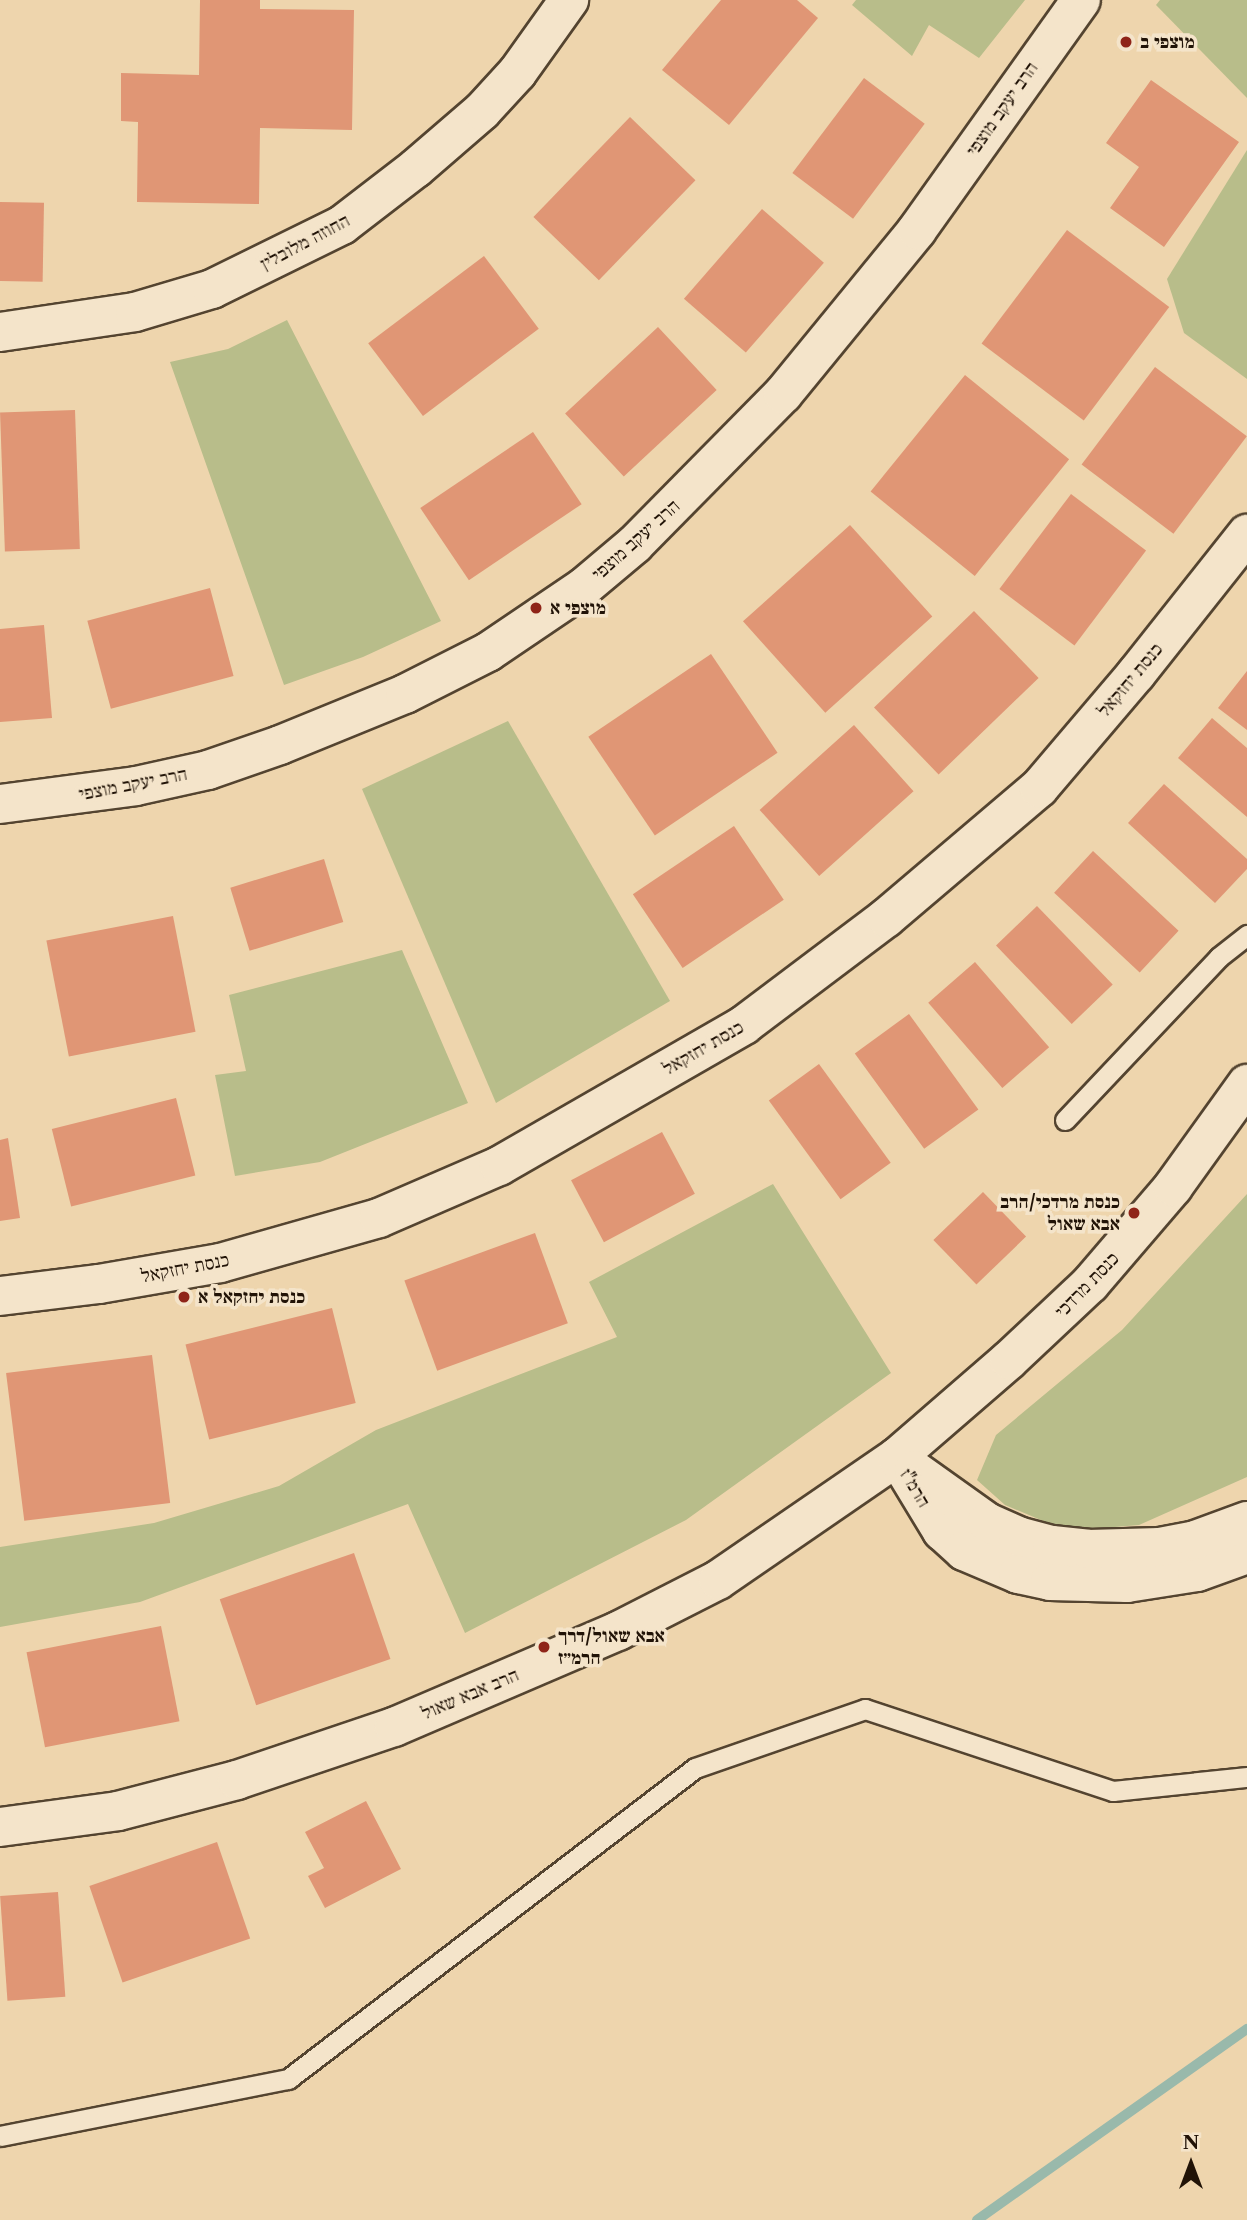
<!DOCTYPE html>
<meta charset="utf-8">
<style>
body{margin:0}
#map{position:relative;width:1247px;height:2220px;overflow:hidden;background:#eed5ad;font-family:"Libre Caslon Text","Frank Ruhl Libre",serif}
div>[style]{position:absolute}
[style*='--x']{left:calc(var(--x)*1px);top:calc(var(--y)*1px);width:calc(var(--w)*1px);rotate:calc(var(--a)*1deg)}
.green>*{inset:0;background:#b8bd8a}
.stream>*{height:10px;margin:-5px;padding:0 5px;transform-origin:5px;border-radius:5px;background:#99b9ab}
.building>*{inset:0;background:#e09675;transform-origin:0 0}
.roads{filter:drop-shadow(2px 0 #544430) drop-shadow(-2px 0 #544430) drop-shadow(0 2px #544430) drop-shadow(0 -2px #544430)}
.service>*{height:19px;margin:-9.5px;padding:0 9.5px;transform-origin:9.5px;border-radius:9.5px;background:#f4e4ca}
.minor>*{height:38px;margin:-19px;padding:0 19px;transform-origin:19px;border-radius:19px;background:#f4e4ca}
.tertiary>*{height:38px;margin:-19px;padding:0 19px;transform-origin:19px;border-radius:19px;background:#f4e4ca}
.dots>*{width:19px;height:19px;translate:-50% -50%;box-sizing:border-box;border:4px solid #f4e4ca;border-radius:50%}
span{translate:-50% -50%;white-space:nowrap;text-align:center;line-height:1.15;-webkit-text-stroke:7px #f4e4ca;paint-order:stroke}
.poi-label{font-size:19px;color:#211307;font-weight:700}
.left{translate:0 -50%;text-align:left}
.right{translate:-100% -50%;text-align:right}
.street-label{font-size:19px;color:#211307}
.north{position:absolute;left:1156px;top:2129px;width:70px;height:70px;-webkit-text-stroke:5px #f4e4ca;paint-order:stroke;rotate:0deg;font-size:19px;font-weight:700;line-height:28px;text-align:center;color:#211307}
.north::after{content:'';display:block;margin:auto;width:24px;height:32px;background:#211307;clip-path:polygon(50% 0,100% 100%,50% 72%,0 100%)}
</style>
<div id="map">
<div class="green">
<i style="clip-path:polygon(856px 0,1025px 0,979px 58px,929px 25px,912px 56px,852px 5px)"></i>
<i style="clip-path:polygon(1160px 0,1247px 0,1247px 98px,1156px 5px)"></i>
<i style="clip-path:polygon(1247px 150px,1247px 379px,1184px 333px,1167px 279px)"></i>
<i style="clip-path:polygon(287px 320px,441px 621px,363px 657px,284px 685px,170px 362px,228px 349px)"></i>
<i style="clip-path:polygon(508px 721px,670px 1001px,496px 1103px,362px 789px)"></i>
<i style="clip-path:polygon(402px 950px,468px 1103px,320px 1162px,235px 1176px,215px 1075px,246px 1071px,229px 995px)"></i>
<i style="clip-path:polygon(773px 1184px,891px 1373px,686px 1520px,465px 1633px,408px 1504px,140px 1602px,0 1627px,0 1547px,154px 1523px,279px 1486px,376px 1430px,617px 1337px,589px 1282px)"></i>
<i style="clip-path:polygon(1247px 1194px,1247px 1477px,1139px 1525px,1067px 1531px,1005px 1505px,977px 1480px,996px 1435px,1122px 1330px)"></i>
</div>
<div class="stream">
<i style="--x:977;--y:2220;--w:331;--a:-35.3"></i>
</div>
<div class="building">
<i style="clip-path:polygon(200px 0,260px 0,260px 9px,354px 10px,352px 130px,260px 128px,259px 204px,137px 202px,138px 122px,121px 121px,121px 73px,199px 75px)"></i>
<i style="clip-path:polygon(721px 0,797px 0,818px 18px,729px 125px,662px 70px)"></i>
<i style="left:864px;top:78px;width:76px;height:119px;rotate:37deg"></i>
<i style="clip-path:polygon(1151px 80px,1239px 142px,1164px 247px,1110px 208px,1139px 167px,1106px 143px)"></i>
<i style="left:630px;top:117px;width:91px;height:139px;rotate:44deg"></i>
<i style="left:0;top:202px;width:44px;height:79px;rotate:1deg"></i>
<i style="left:762px;top:209px;width:82px;height:119px;rotate:41deg"></i>
<i style="left:1067px;top:230px;width:128px;height:142px;rotate:37deg"></i>
<i style="left:484px;top:256px;width:91px;height:145px;rotate:53deg"></i>
<i style="left:658px;top:327px;width:86px;height:127px;rotate:47deg"></i>
<i style="left:1155px;top:367px;width:115px;height:122px;rotate:37deg"></i>
<i style="left:965px;top:375px;width:134px;height:150px;rotate:39deg"></i>
<i style="left:75px;top:410px;width:139px;height:75px;rotate:88deg"></i>
<i style="left:533px;top:432px;width:87px;height:136px;rotate:56deg"></i>
<i style="left:1071px;top:494px;width:94px;height:119px;rotate:37deg"></i>
<i style="left:850px;top:525px;width:123px;height:144px;rotate:48deg"></i>
<i style="left:210px;top:588px;width:91px;height:127px;rotate:75deg"></i>
<i style="left:974px;top:611px;width:93px;height:139px;rotate:46deg"></i>
<i style="clip-path:polygon(44px 625px,52px 718px,0 722px,0 629px)"></i>
<i style="left:711px;top:654px;width:119px;height:148px;rotate:56deg"></i>
<i style="clip-path:polygon(1247px 671px,1247px 730px,1218px 708px)"></i>
<i style="clip-path:polygon(1212px 718px,1247px 748px,1247px 817px,1178px 758px)"></i>
<i style="left:854px;top:725px;width:89px;height:127px;rotate:48deg"></i>
<i style="clip-path:polygon(1164px 784px,1247px 859px,1247px 869px,1215px 903px,1128px 823px)"></i>
<i style="left:734px;top:826px;width:89px;height:122px;rotate:56deg"></i>
<i style="left:1093px;top:851px;width:117px;height:57px;rotate:43deg"></i>
<i style="left:324px;top:859px;width:66px;height:98px;rotate:73deg"></i>
<i style="left:1037px;top:906px;width:109px;height:57px;rotate:46deg"></i>
<i style="left:173px;top:916px;width:118px;height:129px;rotate:79deg"></i>
<i style="left:975px;top:962px;width:113px;height:62px;rotate:49deg"></i>
<i style="left:909px;top:1014px;width:118px;height:67px;rotate:54deg"></i>
<i style="left:819px;top:1064px;width:122px;height:62px;rotate:54deg"></i>
<i style="left:176px;top:1098px;width:80px;height:128px;rotate:76deg"></i>
<i style="left:662px;top:1132px;width:70px;height:103px;rotate:62deg"></i>
<i style="clip-path:polygon(8px 1138px,20px 1218px,0 1221px,0 1140px)"></i>
<i style="left:983px;top:1192px;width:62px;height:69px;rotate:46deg"></i>
<i style="left:535px;top:1233px;width:96px;height:139px;rotate:70deg"></i>
<i style="left:332px;top:1308px;width:98px;height:151px;rotate:76deg"></i>
<i style="left:152px;top:1355px;width:149px;height:147px;rotate:83deg"></i>
<i style="left:354px;top:1553px;width:112px;height:142px;rotate:71deg"></i>
<i style="left:161px;top:1626px;width:97px;height:137px;rotate:79deg"></i>
<i style="clip-path:polygon(366px 1801px,401px 1869px,325px 1908px,308px 1876px,324px 1868px,305px 1832px)"></i>
<i style="left:217px;top:1842px;width:102px;height:135px;rotate:71deg"></i>
<i style="left:58px;top:1892px;width:105px;height:58px;rotate:86deg"></i>
</div>
<div class="roads">
<div class="service">
<i style="--x:1065;--y:1120;--w:224;--a:-46.6"></i>
<i style="--x:1219;--y:957;--w:36;--a:-38"></i>
<i style="--x:0;--y:2136;--w:294;--a:-11.2"></i>
<i style="--x:288;--y:2079;--w:512;--a:-37.38"></i>
<i style="--x:695;--y:1768;--w:180;--a:-19.1"></i>
<i style="--x:865;--y:1709;--w:261;--a:18.3"></i>
<i style="--x:1113;--y:1791;--w:135;--a:-6"></i>
</div>
<div class="minor">
<i style="--x:0;--y:804;--w:137;--a:-7.5"></i>
<i style="--x:136;--y:786;--w:74;--a:-12.5"></i>
<i style="--x:208;--y:770;--w:76;--a:-19.1"></i>
<i style="--x:280;--y:745;--w:135;--a:-22.2"></i>
<i style="--x:405;--y:694;--w:93;--a:-26.8"></i>
<i style="--x:488;--y:652;--w:116;--a:-34.1"></i>
<i style="--x:584;--y:587;--w:67;--a:-40.1"></i>
<i style="--x:635;--y:544;--w:211;--a:-45.4"></i>
<i style="--x:783;--y:394;--w:212;--a:-50.7"></i>
<i style="--x:917;--y:230;--w:282;--a:-54.5"></i>
<i style="--x:0;--y:1827;--w:119;--a:-7.7"></i>
<i style="--x:118;--y:1811;--w:123;--a:-14.6"></i>
<i style="--x:237;--y:1780;--w:166;--a:-18.7"></i>
<i style="--x:394;--y:1727;--w:244;--a:-23.2"></i>
<i style="--x:618;--y:1631;--w:112;--a:-27"></i>
<i style="--x:718;--y:1580;--w:217;--a:-34.5"></i>
</div>
<div class="tertiary">
<i style="--x:0;--y:332;--w:136;--a:-8.4"></i>
<i style="--x:135;--y:312;--w:80;--a:-16.6"></i>
<i style="--x:212;--y:289;--w:145;--a:-26.2"></i>
<i style="--x:342;--y:225;--w:93;--a:-37.6"></i>
<i style="--x:416;--y:168;--w:87;--a:-40.8"></i>
<i style="--x:482;--y:111;--w:52;--a:-47.4"></i>
<i style="--x:517;--y:73;--w:90;--a:-54.5"></i>
<i style="--x:0;--y:1296;--w:100;--a:-6.9"></i>
<i style="--x:99;--y:1284;--w:123;--a:-9.8"></i>
<i style="--x:220;--y:1263;--w:165;--a:-15.8"></i>
<i style="--x:379;--y:1218;--w:131;--a:-23.4"></i>
<i style="--x:499;--y:1166;--w:283;--a:-29.9"></i>
<i style="--x:744;--y:1025;--w:178;--a:-37"></i>
<i style="--x:886;--y:918;--w:201;--a:-40.4"></i>
<i style="--x:1039;--y:788;--w:150;--a:-49.6"></i>
<i style="--x:1136;--y:674;--w:179;--a:-51.6"></i>
<i style="--x:897;--y:1457;--w:148;--a:-40.9"></i>
<i style="--x:1009;--y:1360;--w:111;--a:-43.2"></i>
<i style="--x:1090;--y:1284;--w:128;--a:-49.4"></i>
<i style="--x:1173;--y:1187;--w:127;--a:-54.3"></i>
<i style="--x:897;--y:1457;--w:87;--a:58.7"></i>
<i style="--x:942;--y:1531;--w:30;--a:42"></i>
<i style="--x:964;--y:1551;--w:59;--a:23.1"></i>
<i style="--x:1018;--y:1574;--w:33;--a:12"></i>
<i style="--x:1050;--y:1581;--w:77;--a:1.5"></i>
<i style="--x:1127;--y:1583;--w:71;--a:-8.9"></i>
<i style="--x:1197;--y:1572;--w:53;--a:-19.8"></i>
<i style="--x:914;--y:1470;--w:90;--a:35.5"></i>
<i style="--x:987;--y:1522;--w:34;--a:24"></i>
<i style="--x:1018;--y:1536;--w:35;--a:15"></i>
<i style="--x:1052;--y:1545;--w:36;--a:6"></i>
<i style="--x:1088;--y:1549;--w:72;--a:-1.6"></i>
<i style="--x:1160;--y:1547;--w:36;--a:-11"></i>
<i style="--x:1195;--y:1540;--w:55;--a:-20.1"></i>
</div>
</div>
<div class="dots">
<i style="left:1126px;top:42px;background:#8f2418"></i>
<i style="left:536px;top:608px;background:#8f2418"></i>
<i style="left:1134px;top:1213px;background:#8f2418"></i>
<i style="left:184px;top:1297px;background:#8f2418"></i>
<i style="left:544px;top:1647px;background:#8f2418"></i>
</div>
<div class="poi-label">
<span class="left" style="left:1140px;top:42px">מוצפי ב</span>
<span class="left" style="left:550px;top:608px">מוצפי א</span>
<span class="right" style="left:1120px;top:1213px">כנסת מרדכי/הרב<br>אבא שאול</span>
<span class="left" style="left:198px;top:1297px">כנסת יחזקאל א</span>
<span class="left" style="left:558px;top:1647px">אבא שאול/דרך<br>הרמ״ז</span>
</div>
<div class="street-label">
<span style="left:1002px;top:109px;rotate:-55deg">הרב יעקב מוצפי</span>
<span style="left:305px;top:242px;rotate:-28deg">החוזה מלובלין</span>
<span style="left:636px;top:540px;rotate:-42deg">הרב יעקב מוצפי</span>
<span style="left:1130px;top:680px;rotate:-50deg">כנסת יחזקאל</span>
<span style="left:133px;top:784px;rotate:-11deg">הרב יעקב מוצפי</span>
<span style="left:703px;top:1048px;rotate:-30deg">כנסת יחזקאל</span>
<span style="left:185px;top:1268px;rotate:-11deg">כנסת יחזקאל</span>
<span style="left:1087px;top:1285px;rotate:-46deg">כנסת מרדכי</span>
<span style="left:915px;top:1488px;rotate:59deg">הרמ"ז</span>
<span style="left:470px;top:1694px;rotate:-23deg">הרב אבא שאול</span>
</div>
<div class="north">N</div>
</div>
